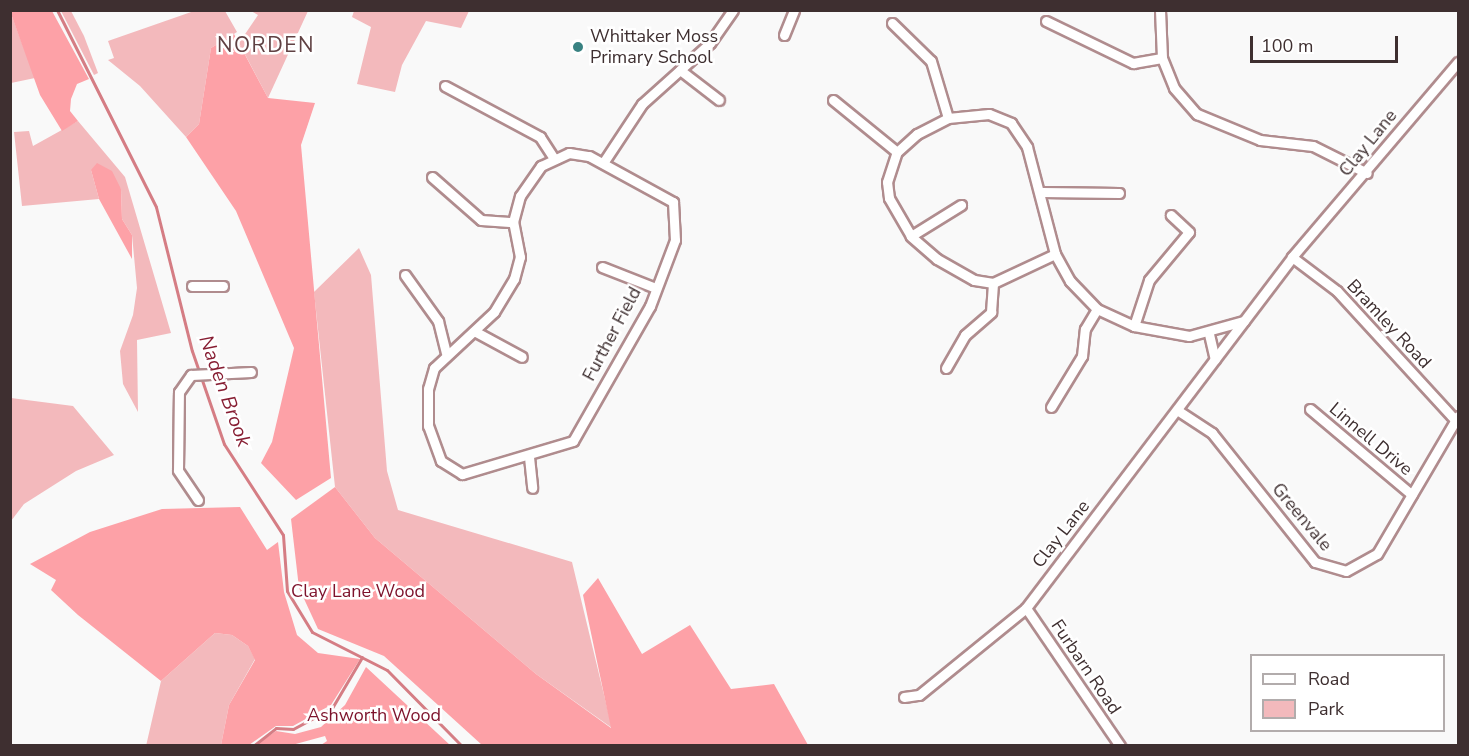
<!DOCTYPE html>
<style>
body{margin:0}
#map{position:relative;width:1469px;height:756px;overflow:hidden;background:#f9f9f9;font-family:"Nunito Sans",sans-serif}
div>[style]{position:absolute}
[style*='--x']{left:calc(var(--x)*1px);top:calc(var(--y)*1px);width:calc(var(--w)*1px);rotate:calc(var(--a)*1deg)}
.green>*{inset:0;background:#f3b9bc}
.forest>*{inset:0;background:#fda1a7}
.stream>*{height:3px;margin:-1.5px;padding:0 1.5px;transform-origin:1.5px;border-radius:1.5px;background:#d57d84}
.roads{filter:drop-shadow(2px 0 #b08c8e) drop-shadow(-2px 0 #b08c8e) drop-shadow(0 2px #b08c8e) drop-shadow(0 -2px #b08c8e)}
.minor>*{height:9px;margin:-4.5px;padding:0 4.5px;transform-origin:4.5px;border-radius:4.5px;background:#fff}
.dots>*{width:16px;height:16px;translate:-50% -50%;box-sizing:border-box;border:3px solid #fff;border-radius:50%}
span{translate:-50% -50%;white-space:nowrap;text-align:center;line-height:1.15;-webkit-text-stroke:5px #fff;paint-order:stroke}
.poi-label{font-size:18px;color:#3e2f30}
.left{translate:0 -50%;text-align:left}
.street-label{font-size:18px;color:#3e2f30}
.park-label{font-size:18px;color:#7d122b}
.water-label{font-size:20px;color:#871e33;font-style:italic}
.quarter-label{font-size:21px;color:#604143;letter-spacing:1.5px}
.frame{position:absolute;inset:0;border:12px solid #3e2f30;pointer-events:none}
.legend{position:absolute;left:1250px;top:654px;width:195px;height:78px;box-sizing:border-box;background:#fff;border:2px solid #b2acac;margin:0;padding:8px 10px;list-style:none;font-size:18px;color:#3e2f30}
.legend li{display:flex;align-items:center;gap:12px;height:30px}
.legend b{width:30px;border:2px solid #b2acac}
.scale{position:absolute;left:1250px;top:36px;width:148px;height:27px;box-sizing:border-box;border:3px solid #3e2f30;border-top:0;padding-left:8px;font-size:18px;line-height:21px;white-space:nowrap;color:#3e2f30;-webkit-text-stroke:4px #fff;paint-order:stroke}
</style>
<div id="map">
<div class="green">
<i style="clip-path:polygon(10px 11px,35px 78px,11px 83px,10px 83px)"></i>
<i style="clip-path:polygon(61px 11px,71px 11px,84px 36px,98px 73px,94px 75px)"></i>
<i style="clip-path:polygon(194px 11px,225px 11px,237px 32px,211px 48px,199px 124px,186px 137px,140px 86px,108px 60px,114px 58px,108px 41px)"></i>
<i style="clip-path:polygon(251px 11px,308px 11px,268px 98px,239px 43px,258px 15px)"></i>
<i style="clip-path:polygon(354px 11px,354px 10px,469px 11px,461px 28px,426px 21px,402px 65px,395px 92px,357px 84px,371px 27px,352px 17px)"></i>
<i style="clip-path:polygon(78px 121px,125px 177px,171px 333px,137px 340px,138px 412px,123px 384px,120px 351px,133px 315px,137px 288px,132px 235px,122px 219px,121px 189px,91px 170px,99px 199px,22px 206px,14px 132px,29px 131px,33px 146px)"></i>
<i style="clip-path:polygon(359px 248px,371px 275px,387px 471px,398px 510px,572px 562px,612px 728px,536px 674px,375px 538px,335px 487px,314px 292px)"></i>
<i style="clip-path:polygon(11px 398px,73px 406px,114px 455px,76px 471px,24px 504px,11px 521px)"></i>
<i style="clip-path:polygon(215px 633px,232px 635px,248px 646px,255px 659px,229px 705px,221px 745px,146px 746px,161px 681px)"></i>
</div>
<div class="forest">
<i style="clip-path:polygon(10px 11px,52px 11px,89px 79px,77px 84px,71px 99px,70px 111px,78px 121px,62px 131px,40px 95px)"></i>
<i style="clip-path:polygon(234px 34px,268px 98px,315px 103px,301px 145px,331px 478px,296px 500px,261px 463px,272px 442px,294px 348px,236px 211px,186px 137px,199px 124px,211px 48px)"></i>
<i style="clip-path:polygon(97px 163px,112px 171px,121px 189px,122px 219px,132px 235px,132px 259px,99px 199px,91px 170px)"></i>
<i style="clip-path:polygon(335px 487px,375px 538px,536px 674px,611px 728px,583px 595px,598px 578px,642px 654px,690px 625px,731px 689px,774px 684px,808px 745px,482px 745px,384px 656px,318px 629px,299px 588px,291px 519px)"></i>
<i style="clip-path:polygon(240px 507px,267px 550px,278px 542px,284px 592px,297px 635px,318px 653px,360px 659px,331px 705px,293px 726px,276px 726px,249px 745px,221px 745px,229px 705px,255px 660px,248px 646px,232px 635px,215px 633px,161px 681px,78px 615px,51px 590px,56px 580px,30px 564px,90px 532px,162px 509px)"></i>
<i style="clip-path:polygon(366px 667px,450px 745px,321px 745px,327px 741px,325px 736px,292px 745px,256px 745px,276px 731px,295px 734px,321px 727px,345px 705px)"></i>
</div>
<div class="stream">
<i style="--x:57;--y:10;--w:220;--a:63.3"></i>
<i style="--x:156;--y:207;--w:148;--a:76"></i>
<i style="--x:192;--y:351;--w:98;--a:71"></i>
<i style="--x:224;--y:444;--w:108;--a:57"></i>
<i style="--x:283;--y:535;--w:56;--a:85.9"></i>
<i style="--x:287;--y:591;--w:48;--a:58.6"></i>
<i style="--x:312;--y:632;--w:84;--a:26.9"></i>
<i style="--x:387;--y:670;--w:107;--a:45.4"></i>
<i style="--x:253;--y:746;--w:29;--a:-38"></i>
<i style="--x:276;--y:728;--w:17;--a:3"></i>
<i style="--x:293;--y:729;--w:44;--a:-28.3"></i>
<i style="--x:332;--y:708;--w:59;--a:-59.5"></i>
</div>
<div class="roads">
<div class="minor">
<i style="--x:1160;--y:10;--w:48;--a:87.6"></i>
<i style="--x:1162;--y:58;--w:32;--a:68"></i>
<i style="--x:1174;--y:88;--w:35;--a:49"></i>
<i style="--x:1197;--y:114;--w:68;--a:22.4"></i>
<i style="--x:1260;--y:140;--w:53;--a:6.5"></i>
<i style="--x:1313;--y:146;--w:60;--a:26.6"></i>
<i style="--x:1046;--y:21;--w:97;--a:25.8"></i>
<i style="--x:1133;--y:63;--w:29;--a:-10"></i>
<i style="--x:892;--y:23;--w:54;--a:44.3"></i>
<i style="--x:931;--y:61;--w:59;--a:73.4"></i>
<i style="--x:784;--y:35;--w:27;--a:-68"></i>
<i style="--x:680;--y:70;--w:49;--a:37.6"></i>
<i style="--x:445;--y:86;--w:108;--a:28.2"></i>
<i style="--x:540;--y:137;--w:24;--a:57"></i>
<i style="--x:833;--y:100;--w:82;--a:39.1"></i>
<i style="--x:569;--y:153;--w:20;--a:9"></i>
<i style="--x:589;--y:156;--w:96;--a:28.7"></i>
<i style="--x:673;--y:202;--w:38;--a:87"></i>
<i style="--x:675;--y:240;--w:71;--a:110.7"></i>
<i style="--x:650;--y:306;--w:155;--a:119.7"></i>
<i style="--x:573;--y:441;--w:116;--a:163.4"></i>
<i style="--x:462;--y:474;--w:25;--a:-148"></i>
<i style="--x:441;--y:461;--w:37;--a:-110"></i>
<i style="--x:428;--y:426;--w:37;--a:-90"></i>
<i style="--x:428;--y:389;--w:22;--a:-74"></i>
<i style="--x:434;--y:368;--w:82;--a:-43"></i>
<i style="--x:494;--y:312;--w:39;--a:-59"></i>
<i style="--x:514;--y:279;--w:23;--a:-75"></i>
<i style="--x:520;--y:257;--w:36;--a:-101"></i>
<i style="--x:513;--y:222;--w:27;--a:-75"></i>
<i style="--x:520;--y:196;--w:37;--a:-55"></i>
<i style="--x:541;--y:166;--w:31;--a:-25"></i>
<i style="--x:603;--y:163;--w:71;--a:-56.5"></i>
<i style="--x:642;--y:104;--w:91;--a:-41.9"></i>
<i style="--x:710;--y:43;--w:40;--a:-55.1"></i>
<i style="--x:432;--y:177;--w:65;--a:41.3"></i>
<i style="--x:481;--y:220;--w:32;--a:4"></i>
<i style="--x:1042;--y:192;--w:77;--a:0.7"></i>
<i style="--x:911;--y:236;--w:59;--a:-31.8"></i>
<i style="--x:1055;--y:254;--w:68;--a:154.9"></i>
<i style="--x:993;--y:283;--w:19;--a:-171"></i>
<i style="--x:974;--y:280;--w:43;--a:-150.4"></i>
<i style="--x:937;--y:259;--w:35;--a:-139"></i>
<i style="--x:911;--y:236;--w:44;--a:-120.1"></i>
<i style="--x:889;--y:198;--w:16;--a:-97"></i>
<i style="--x:887;--y:182;--w:32;--a:-72"></i>
<i style="--x:897;--y:152;--w:27;--a:-42"></i>
<i style="--x:917;--y:134;--w:35;--a:-27"></i>
<i style="--x:948;--y:118;--w:41;--a:-5.6"></i>
<i style="--x:989;--y:114;--w:24;--a:22"></i>
<i style="--x:1011;--y:123;--w:29;--a:56"></i>
<i style="--x:1027;--y:147;--w:111;--a:75.3"></i>
<i style="--x:1055;--y:254;--w:31;--a:61"></i>
<i style="--x:1070;--y:281;--w:39;--a:46"></i>
<i style="--x:1097;--y:309;--w:41;--a:24.7"></i>
<i style="--x:1134;--y:326;--w:56;--a:10.3"></i>
<i style="--x:1189;--y:336;--w:57;--a:-15.3"></i>
<i style="--x:1292;--y:257;--w:56;--a:37.1"></i>
<i style="--x:1337;--y:291;--w:176;--a:47.5"></i>
<i style="--x:602;--y:267;--w:58;--a:21.3"></i>
<i style="--x:405;--y:275;--w:57;--a:54.3"></i>
<i style="--x:438;--y:321;--w:33;--a:76"></i>
<i style="--x:192;--y:286;--w:31;--a:0"></i>
<i style="--x:1134;--y:326;--w:48;--a:-71.9"></i>
<i style="--x:1149;--y:280;--w:62;--a:-50.2"></i>
<i style="--x:1189;--y:232;--w:25;--a:-137"></i>
<i style="--x:476;--y:332;--w:52;--a:28.5"></i>
<i style="--x:1209;--y:334;--w:26;--a:77"></i>
<i style="--x:946;--y:368;--w:38;--a:-60"></i>
<i style="--x:965;--y:335;--w:35;--a:-41"></i>
<i style="--x:991;--y:312;--w:29;--a:-86"></i>
<i style="--x:1051;--y:407;--w:60;--a:-58.7"></i>
<i style="--x:1082;--y:356;--w:27;--a:-84"></i>
<i style="--x:1085;--y:329;--w:23;--a:-59"></i>
<i style="--x:1310;--y:409;--w:133;--a:40.1"></i>
<i style="--x:1177;--y:410;--w:42;--a:33.3"></i>
<i style="--x:1212;--y:433;--w:165;--a:51.4"></i>
<i style="--x:1315;--y:562;--w:32;--a:16"></i>
<i style="--x:1346;--y:571;--w:35;--a:-29"></i>
<i style="--x:1377;--y:554;--w:160;--a:-59.6"></i>
<i style="--x:529;--y:457;--w:31;--a:84"></i>
<i style="--x:198;--y:500;--w:36;--a:-124"></i>
<i style="--x:178;--y:470;--w:78;--a:-89.3"></i>
<i style="--x:179;--y:392;--w:21;--a:-55"></i>
<i style="--x:191;--y:375;--w:60;--a:-2.9"></i>
<i style="--x:1026;--y:608;--w:167;--a:55.7"></i>
<i style="--x:904;--y:697;--w:15;--a:-8"></i>
<i style="--x:919;--y:695;--w:138;--a:-39.1"></i>
<i style="--x:1026;--y:608;--w:440;--a:-52.8"></i>
<i style="--x:1292;--y:257;--w:256;--a:-49.6"></i>
</div>
</div>
<div class="dots">
<i style="left:578px;top:47px;background:#398282"></i>
</div>
<div class="poi-label">
<span class="left" style="left:590px;top:47px">Whittaker Moss<br>Primary School</span>
</div>
<div class="street-label">
<span style="left:1368px;top:143px;rotate:-51deg">Clay Lane</span>
<span style="left:1389px;top:324px;rotate:47deg">Bramley Road</span>
<span style="left:612px;top:334px;rotate:-62deg">Further Field</span>
<span style="left:1371px;top:439px;rotate:40deg">Linnell Drive</span>
<span style="left:1302px;top:517px;rotate:50deg">Greenvale</span>
<span style="left:1061px;top:534px;rotate:-52deg">Clay Lane</span>
<span style="left:1086px;top:667px;rotate:56deg">Furbarn Road</span>
</div>
<div class="park-label">
<span style="left:358px;top:591px">Clay Lane Wood</span>
<span style="left:374px;top:715px">Ashworth Wood</span>
</div>
<div class="water-label">
<span style="left:225px;top:391px;rotate:70deg">Naden Brook</span>
</div>
<div class="quarter-label">
<span style="left:266px;top:45px">NORDEN</span>
</div>
<div class="frame"></div>
<ul class="legend">
<li><b style="height:8px;background:#fff"></b>Road</li>
<li><b style="height:16px;background:#f3b9bc"></b>Park</li>
</ul>
<div class="scale">100 m</div>
</div>
